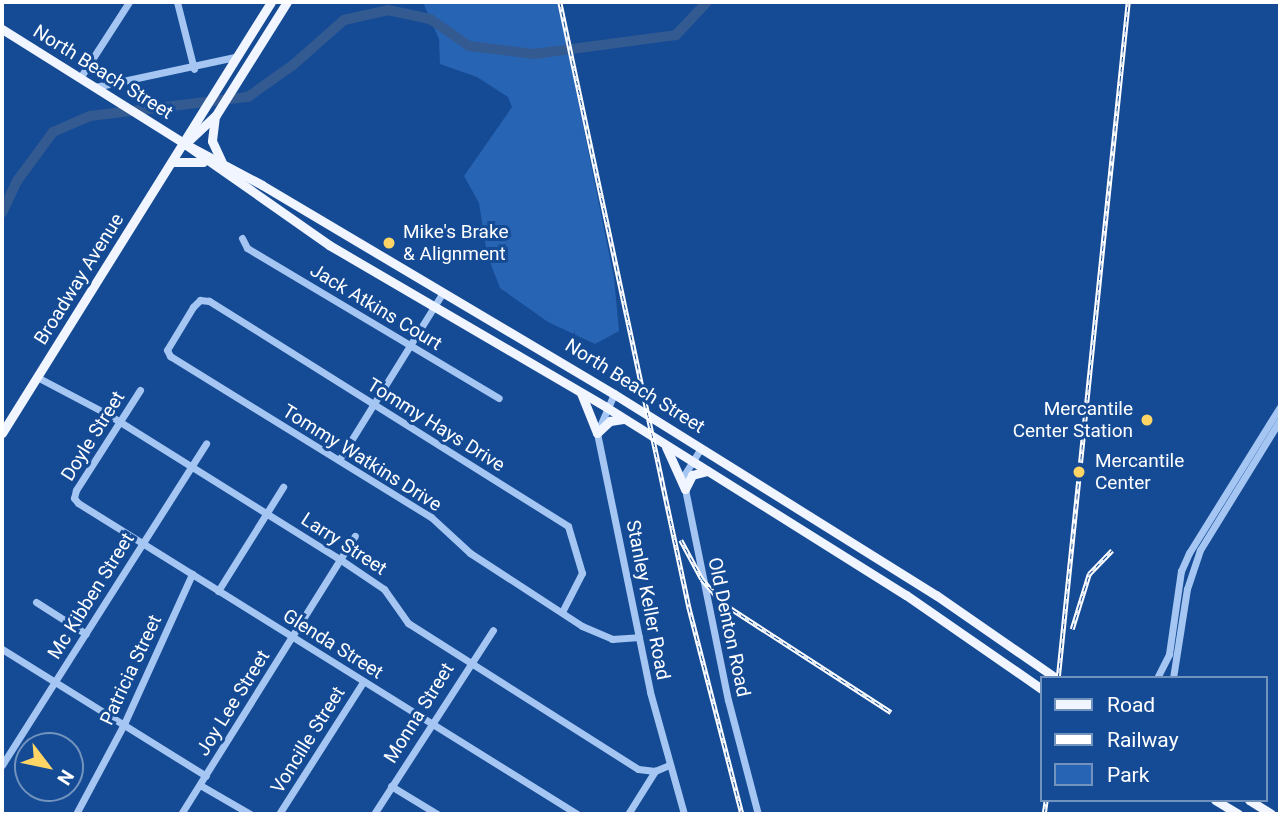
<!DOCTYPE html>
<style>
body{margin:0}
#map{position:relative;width:1282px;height:816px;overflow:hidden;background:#154b95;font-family:Roboto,sans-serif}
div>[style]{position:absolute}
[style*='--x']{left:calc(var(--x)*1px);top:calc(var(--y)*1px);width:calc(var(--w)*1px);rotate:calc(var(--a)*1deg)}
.green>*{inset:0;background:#2864b4}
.river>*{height:10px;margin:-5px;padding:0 5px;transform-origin:5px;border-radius:5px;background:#345b91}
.minor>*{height:7px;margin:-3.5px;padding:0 3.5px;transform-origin:3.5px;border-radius:3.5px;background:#a5c6f2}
.major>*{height:9px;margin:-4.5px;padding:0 4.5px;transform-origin:4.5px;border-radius:4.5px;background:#f0f5ff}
.rail>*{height:4.5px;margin-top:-2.25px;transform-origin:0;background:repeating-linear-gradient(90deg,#154b95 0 5px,#fff 0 10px);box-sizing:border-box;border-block:2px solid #fff}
.dots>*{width:19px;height:19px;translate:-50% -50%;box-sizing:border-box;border:4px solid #154b95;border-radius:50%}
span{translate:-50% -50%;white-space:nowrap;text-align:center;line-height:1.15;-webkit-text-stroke:6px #154b95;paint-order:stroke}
.street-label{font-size:19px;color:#fff}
.poi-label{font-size:19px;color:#fff}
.left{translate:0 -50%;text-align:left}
.right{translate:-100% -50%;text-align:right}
.frame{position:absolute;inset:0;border:4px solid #fff;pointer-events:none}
.legend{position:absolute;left:1040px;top:676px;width:228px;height:126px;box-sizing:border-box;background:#154b95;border:2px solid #7393bf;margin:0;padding:9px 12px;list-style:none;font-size:21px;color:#fff}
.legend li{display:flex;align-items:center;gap:14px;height:35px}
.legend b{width:35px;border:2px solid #7393bf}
.north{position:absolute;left:14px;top:732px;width:70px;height:70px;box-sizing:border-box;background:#154b95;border:2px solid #7393bf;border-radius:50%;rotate:122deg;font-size:19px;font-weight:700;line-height:28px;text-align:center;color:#fff}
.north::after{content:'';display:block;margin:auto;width:24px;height:32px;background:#ffd566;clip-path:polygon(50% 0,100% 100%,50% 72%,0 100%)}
</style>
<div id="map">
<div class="green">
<i style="clip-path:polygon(423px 2px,558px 2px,614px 278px,619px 331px,595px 344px,548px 322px,500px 288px,487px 254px,479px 203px,464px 176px,512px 107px,508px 97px,477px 77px,440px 64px,439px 39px)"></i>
</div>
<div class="river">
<i style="--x:2;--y:213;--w:35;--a:-65"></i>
<i style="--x:17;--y:181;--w:61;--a:-53.7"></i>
<i style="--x:53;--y:132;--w:40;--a:-23.4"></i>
<i style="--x:90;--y:116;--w:159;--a:-6.9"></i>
<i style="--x:248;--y:97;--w:55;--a:-35.4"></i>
<i style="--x:293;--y:65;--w:68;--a:-41.4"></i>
<i style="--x:344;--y:20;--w:45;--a:-12.8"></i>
<i style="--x:388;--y:10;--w:43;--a:12.1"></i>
<i style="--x:430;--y:19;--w:47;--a:34.7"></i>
<i style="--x:469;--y:46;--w:65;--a:7"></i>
<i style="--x:534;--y:54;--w:143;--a:-7.6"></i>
<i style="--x:676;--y:35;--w:45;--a:-46.8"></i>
</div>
<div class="minor">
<i style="--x:177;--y:2;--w:69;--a:75.8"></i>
<i style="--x:80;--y:78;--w:90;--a:-57.2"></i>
<i style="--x:95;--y:87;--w:143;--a:-12.1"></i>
<i style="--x:242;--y:238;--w:11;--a:63"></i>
<i style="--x:247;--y:248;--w:293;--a:30.8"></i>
<i style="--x:37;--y:377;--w:81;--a:27.8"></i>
<i style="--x:109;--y:415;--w:274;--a:32"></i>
<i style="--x:341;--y:560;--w:52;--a:34"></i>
<i style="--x:384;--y:589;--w:42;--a:54.8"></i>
<i style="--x:408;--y:623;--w:272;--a:32.4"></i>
<i style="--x:638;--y:769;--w:17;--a:7"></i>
<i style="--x:140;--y:390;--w:119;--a:122.6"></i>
<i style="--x:76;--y:490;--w:8;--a:104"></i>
<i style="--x:74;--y:498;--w:6;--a:51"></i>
<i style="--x:78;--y:503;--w:588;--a:31.93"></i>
<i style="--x:614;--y:394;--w:43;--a:113.6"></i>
<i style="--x:597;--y:433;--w:264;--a:78.4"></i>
<i style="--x:650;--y:692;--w:127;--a:74.4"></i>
<i style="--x:701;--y:448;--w:31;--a:122"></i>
<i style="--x:685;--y:474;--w:15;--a:90"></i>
<i style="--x:685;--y:489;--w:215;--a:78.5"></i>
<i style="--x:728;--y:700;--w:118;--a:75.3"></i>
<i style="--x:339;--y:460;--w:195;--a:-58.2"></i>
<i style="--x:218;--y:591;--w:123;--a:-58"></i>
<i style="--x:36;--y:602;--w:59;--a:32.6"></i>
<i style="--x:562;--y:612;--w:44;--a:-62.9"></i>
<i style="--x:582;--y:573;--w:49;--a:-106.6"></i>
<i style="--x:568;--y:526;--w:424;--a:-147.9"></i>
<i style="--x:209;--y:301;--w:9;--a:-174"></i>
<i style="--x:200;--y:300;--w:10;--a:135"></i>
<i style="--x:193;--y:307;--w:50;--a:121.2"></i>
<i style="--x:167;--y:350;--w:7;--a:63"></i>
<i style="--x:170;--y:356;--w:307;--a:31.7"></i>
<i style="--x:431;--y:517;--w:53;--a:42.7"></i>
<i style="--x:470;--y:553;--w:134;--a:33.1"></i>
<i style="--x:582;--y:626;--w:33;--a:23"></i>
<i style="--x:612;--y:639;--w:27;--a:-4"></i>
<i style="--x:2;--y:649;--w:240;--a:31.9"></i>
<i style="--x:1157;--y:678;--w:27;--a:-63"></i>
<i style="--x:1169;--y:654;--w:84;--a:-81.8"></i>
<i style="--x:1181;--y:571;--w:20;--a:-66"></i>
<i style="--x:1189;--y:553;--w:172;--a:-58.1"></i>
<i style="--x:1173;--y:678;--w:90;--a:-81.1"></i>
<i style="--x:1187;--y:589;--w:41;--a:-71.6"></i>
<i style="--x:1200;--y:550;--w:153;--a:-58.4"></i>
<i style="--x:2;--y:765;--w:381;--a:-57.6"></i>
<i style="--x:200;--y:785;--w:58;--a:30.1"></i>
<i style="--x:391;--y:786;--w:54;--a:31.3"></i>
<i style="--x:76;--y:814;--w:102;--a:-61.9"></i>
<i style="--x:124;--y:724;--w:165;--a:-65.6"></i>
<i style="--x:181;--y:814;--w:328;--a:-58"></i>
<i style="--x:279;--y:814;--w:156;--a:-57.5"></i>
<i style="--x:374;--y:814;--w:219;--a:-57.1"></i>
<i style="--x:628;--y:814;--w:51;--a:-57.9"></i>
<i style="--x:655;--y:771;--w:15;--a:-23"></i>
</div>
<div class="major">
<i style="--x:2;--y:29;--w:216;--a:32.1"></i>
<i style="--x:185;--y:144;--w:176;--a:35"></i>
<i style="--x:329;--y:245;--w:321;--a:30.3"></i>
<i style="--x:606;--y:407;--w:354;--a:32.1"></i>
<i style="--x:906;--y:595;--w:165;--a:34.7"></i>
<i style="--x:215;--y:116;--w:25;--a:97"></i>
<i style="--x:212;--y:141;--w:23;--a:65"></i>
<i style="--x:185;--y:144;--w:87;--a:28"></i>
<i style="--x:262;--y:185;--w:409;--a:30.7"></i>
<i style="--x:614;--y:394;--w:380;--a:32"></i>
<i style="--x:936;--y:595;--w:146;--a:34.7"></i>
<i style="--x:185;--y:144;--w:42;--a:-43.1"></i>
<i style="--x:216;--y:115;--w:133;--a:-57.9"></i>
<i style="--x:173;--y:162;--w:30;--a:0"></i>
<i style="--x:581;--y:393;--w:43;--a:68.2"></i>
<i style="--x:597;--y:433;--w:18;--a:-43"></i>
<i style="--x:610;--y:421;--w:13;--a:-9"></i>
<i style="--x:2;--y:433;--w:508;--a:-58.03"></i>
<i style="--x:666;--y:447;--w:46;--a:65.7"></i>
<i style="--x:685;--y:489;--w:16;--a:-63"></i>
<i style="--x:692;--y:475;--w:16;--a:-15"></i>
<i style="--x:1215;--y:800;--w:27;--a:31"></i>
<i style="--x:1249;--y:800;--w:26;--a:32"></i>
</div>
<div class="rail">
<i style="--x:560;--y:2;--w:619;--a:77.96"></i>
<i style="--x:689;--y:607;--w:214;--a:75.6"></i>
<i style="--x:681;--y:540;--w:44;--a:61.7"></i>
<i style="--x:702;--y:579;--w:33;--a:49"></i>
<i style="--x:724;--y:604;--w:199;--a:32.9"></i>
<i style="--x:1072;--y:629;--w:58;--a:-72.8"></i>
<i style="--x:1089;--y:574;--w:33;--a:-46"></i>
<i style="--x:1058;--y:678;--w:680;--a:-84.09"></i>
<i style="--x:1044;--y:814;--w:14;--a:-82"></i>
</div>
<div class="dots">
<i style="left:389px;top:243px;background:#ffd566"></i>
<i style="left:1147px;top:420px;background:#ffd566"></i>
<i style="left:1079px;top:472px;background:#ffd566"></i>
</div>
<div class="street-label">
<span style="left:103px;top:72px;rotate:32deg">North Beach Street</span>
<span style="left:79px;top:279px;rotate:-58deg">Broadway Avenue</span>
<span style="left:376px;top:307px;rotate:31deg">Jack Atkins Court</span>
<span style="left:635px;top:386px;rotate:32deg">North Beach Street</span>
<span style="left:436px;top:425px;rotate:32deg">Tommy Hays Drive</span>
<span style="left:93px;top:436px;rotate:-58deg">Doyle Street</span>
<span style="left:362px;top:458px;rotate:32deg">Tommy Watkins Drive</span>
<span style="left:344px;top:544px;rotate:33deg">Larry Street</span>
<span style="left:91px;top:596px;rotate:-58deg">Mc Kibben Street</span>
<span style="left:648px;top:600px;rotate:79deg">Stanley Keller Road</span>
<span style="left:729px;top:627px;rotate:78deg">Old Denton Road</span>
<span style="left:333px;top:644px;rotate:32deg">Glenda Street</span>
<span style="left:131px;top:670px;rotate:-65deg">Patricia Street</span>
<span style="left:233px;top:703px;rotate:-58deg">Joy Lee Street</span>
<span style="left:419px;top:713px;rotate:-58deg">Monna Street</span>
<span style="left:308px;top:740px;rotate:-58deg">Voncille Street</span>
</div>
<div class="poi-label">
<span class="left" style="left:403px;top:243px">Mike's Brake<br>&amp; Alignment</span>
<span class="right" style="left:1133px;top:420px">Mercantile<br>Center Station</span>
<span class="left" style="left:1095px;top:472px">Mercantile<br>Center</span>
</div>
<div class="frame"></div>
<ul class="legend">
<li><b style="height:9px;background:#f0f5ff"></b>Road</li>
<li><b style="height:9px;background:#fff"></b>Railway</li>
<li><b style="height:19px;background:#2864b4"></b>Park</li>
</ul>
<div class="north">N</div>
</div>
